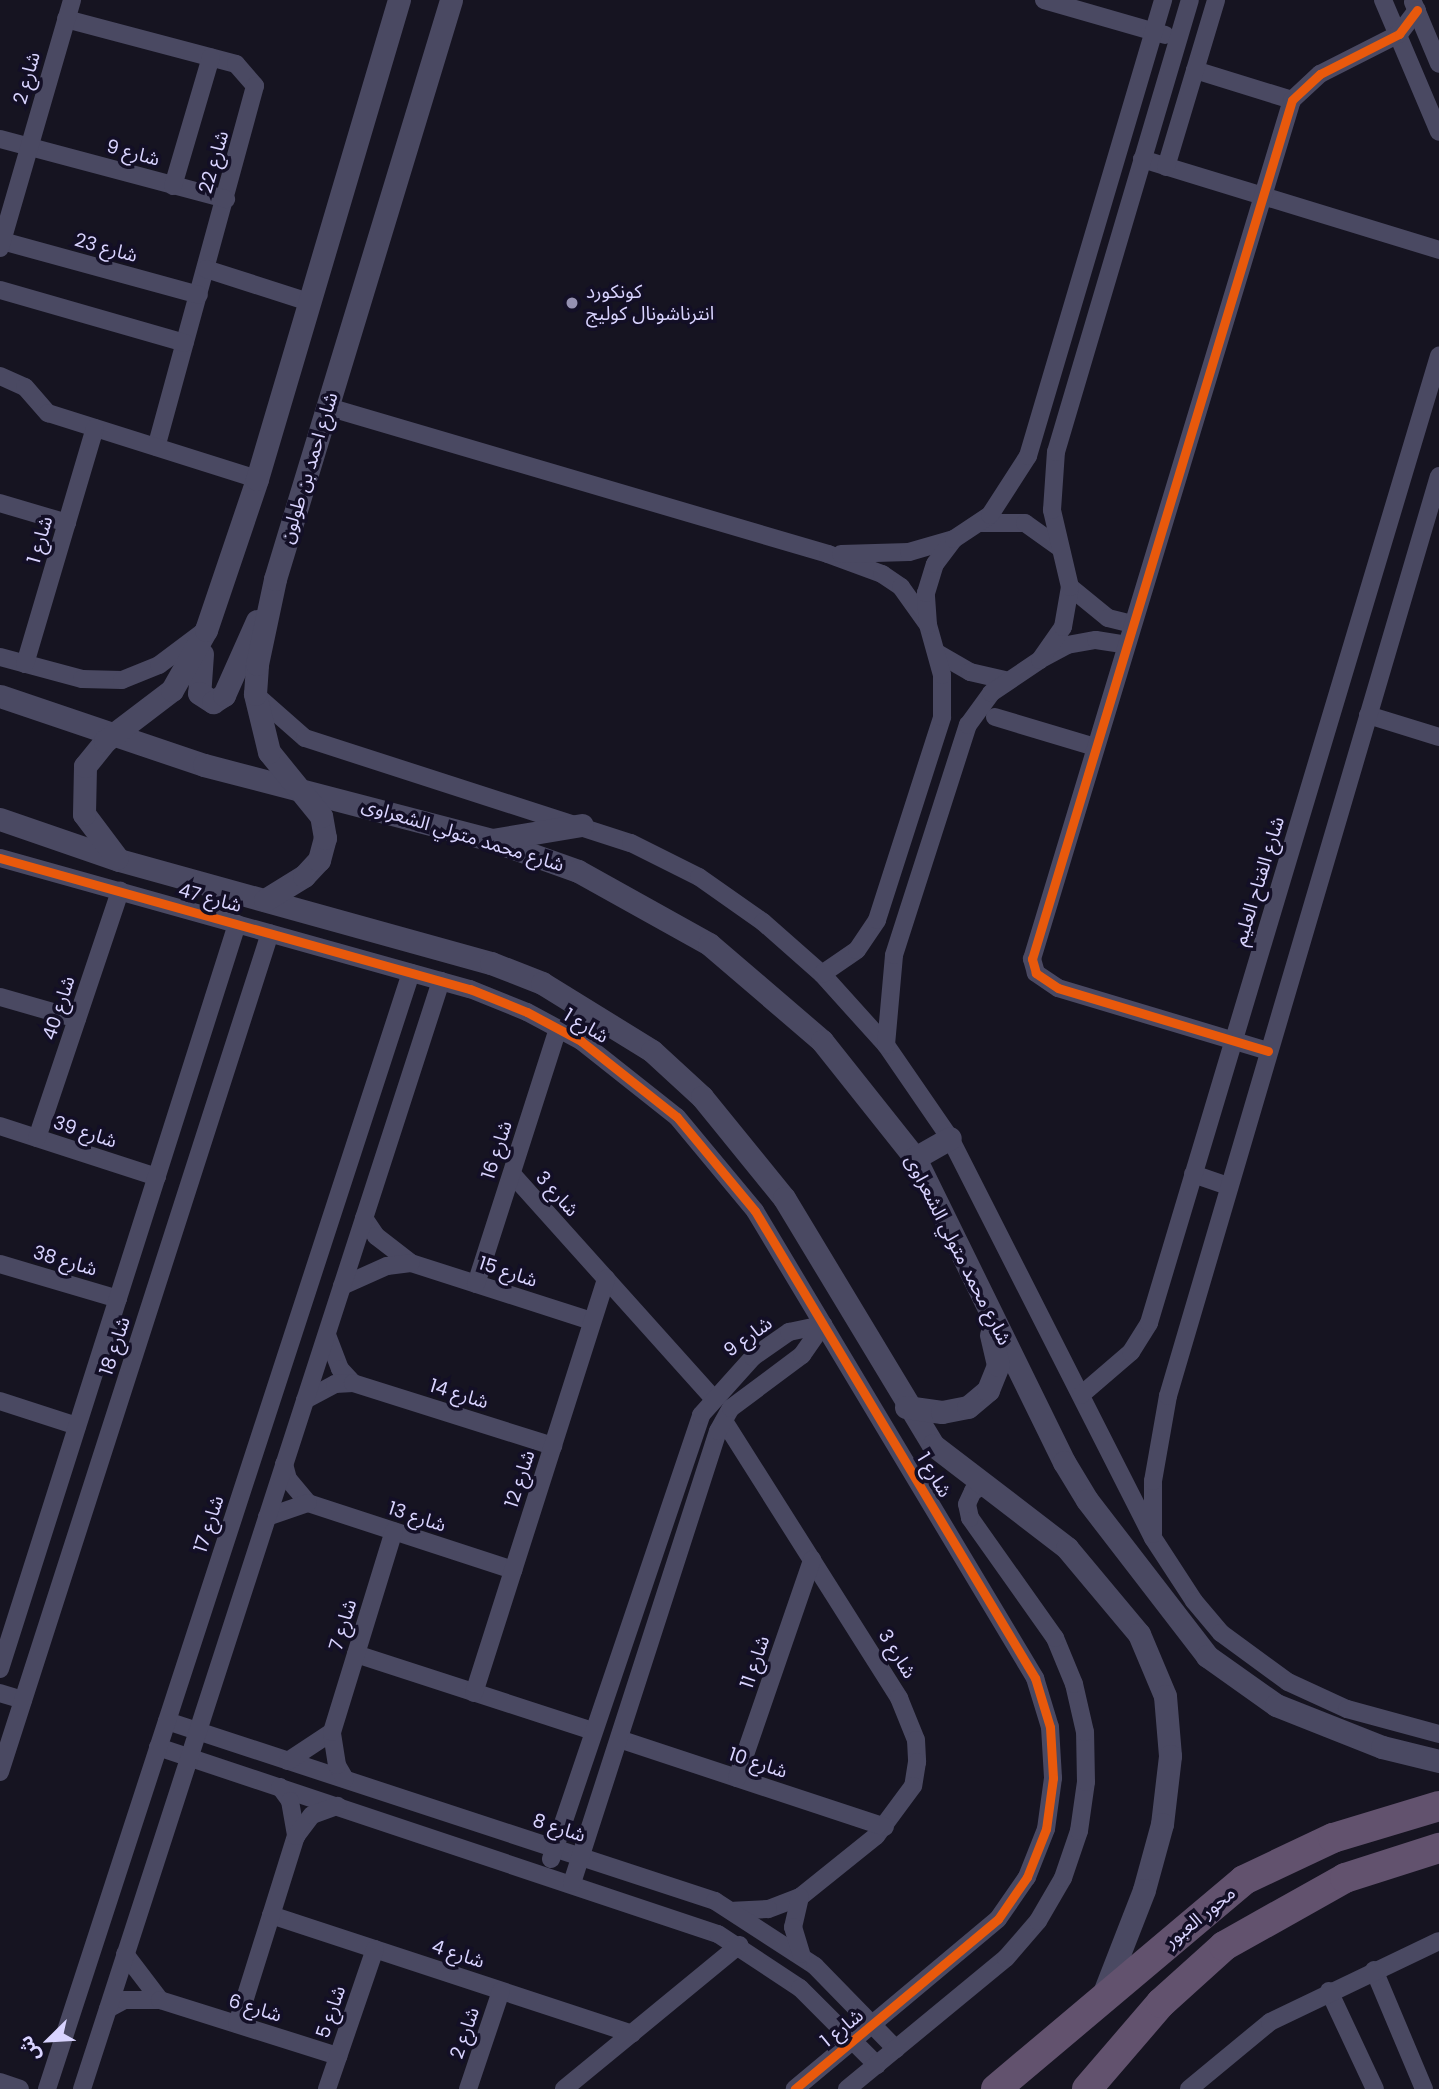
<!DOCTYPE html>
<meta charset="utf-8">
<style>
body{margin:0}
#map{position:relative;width:1439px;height:2089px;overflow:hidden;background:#161421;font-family:Poppins,"Noto Sans Arabic",sans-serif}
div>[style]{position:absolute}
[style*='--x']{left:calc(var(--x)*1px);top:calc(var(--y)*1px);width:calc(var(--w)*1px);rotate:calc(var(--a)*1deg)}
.minor>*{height:18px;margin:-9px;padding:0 9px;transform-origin:9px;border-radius:9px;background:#4a4962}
.tertiary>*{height:23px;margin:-11.5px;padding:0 11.5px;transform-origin:11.5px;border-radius:11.5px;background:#4a4962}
.trunk>*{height:30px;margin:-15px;padding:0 15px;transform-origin:15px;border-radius:15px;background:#62526e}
.cycleway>*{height:9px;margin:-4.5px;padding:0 4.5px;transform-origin:4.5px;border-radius:4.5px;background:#e8590c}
.dots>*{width:19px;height:19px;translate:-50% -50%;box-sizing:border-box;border:4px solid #130f26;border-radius:50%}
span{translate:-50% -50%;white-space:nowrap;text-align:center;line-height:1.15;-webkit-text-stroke:7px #130f26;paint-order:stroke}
.street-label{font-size:19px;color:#d9d4ff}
.poi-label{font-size:19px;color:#d9d4ff}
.left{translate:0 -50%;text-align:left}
.north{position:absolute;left:14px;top:2005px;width:70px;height:70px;-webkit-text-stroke:5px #130f26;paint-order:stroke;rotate:246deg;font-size:19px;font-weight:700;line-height:28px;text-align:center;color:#d9d4ff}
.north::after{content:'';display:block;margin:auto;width:24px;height:32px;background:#d9d4ff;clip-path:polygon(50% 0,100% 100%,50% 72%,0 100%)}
</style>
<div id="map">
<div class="minor">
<i style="--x:1044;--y:0;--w:126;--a:16.1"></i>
<i style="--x:1383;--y:0;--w:143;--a:67"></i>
<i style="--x:1413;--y:2;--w:67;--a:67.2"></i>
<i style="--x:66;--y:19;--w:176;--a:14.8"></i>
<i style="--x:236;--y:64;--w:29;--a:49"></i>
<i style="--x:255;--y:86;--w:374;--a:105.3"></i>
<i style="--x:1195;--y:70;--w:102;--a:17.2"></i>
<i style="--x:0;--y:139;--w:234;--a:14.9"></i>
<i style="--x:1142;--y:159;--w:311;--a:17"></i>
<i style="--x:1166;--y:167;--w:174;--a:-73.3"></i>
<i style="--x:173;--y:186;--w:134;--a:-73.6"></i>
<i style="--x:2;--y:241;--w:204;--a:15.3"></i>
<i style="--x:0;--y:248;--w:258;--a:-73.8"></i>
<i style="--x:206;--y:269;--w:108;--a:17.8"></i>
<i style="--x:0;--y:290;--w:192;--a:16"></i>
<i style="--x:0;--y:376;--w:27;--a:24"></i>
<i style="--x:25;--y:387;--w:35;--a:49"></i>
<i style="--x:48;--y:413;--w:219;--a:17.5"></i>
<i style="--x:328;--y:407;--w:521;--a:16.38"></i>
<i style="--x:828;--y:554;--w:58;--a:20.3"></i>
<i style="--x:882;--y:574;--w:23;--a:34"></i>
<i style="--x:901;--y:587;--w:43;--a:54.5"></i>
<i style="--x:0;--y:503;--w:70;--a:16.6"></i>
<i style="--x:981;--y:523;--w:44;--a:0"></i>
<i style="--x:1025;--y:523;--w:43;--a:35.5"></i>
<i style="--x:841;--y:554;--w:68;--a:-1.7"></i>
<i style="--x:909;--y:552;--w:47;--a:-16.1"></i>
<i style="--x:1070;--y:587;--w:49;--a:39.2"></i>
<i style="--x:1108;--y:618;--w:25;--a:14"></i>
<i style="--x:939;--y:654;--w:36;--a:30"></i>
<i style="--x:970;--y:672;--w:37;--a:13"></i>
<i style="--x:0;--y:657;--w:85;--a:15"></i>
<i style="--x:82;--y:679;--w:40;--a:1.4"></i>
<i style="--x:122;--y:680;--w:40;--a:-22"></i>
<i style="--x:159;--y:665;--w:55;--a:-36.9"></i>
<i style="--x:1043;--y:658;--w:27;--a:-28"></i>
<i style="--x:1067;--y:645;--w:29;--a:-10"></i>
<i style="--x:1096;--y:640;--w:30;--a:9"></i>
<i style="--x:25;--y:664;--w:246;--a:-73.5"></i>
<i style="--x:256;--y:695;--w:65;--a:41.3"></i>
<i style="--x:305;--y:738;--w:342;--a:17.9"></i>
<i style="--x:631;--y:843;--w:76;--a:26.6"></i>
<i style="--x:699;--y:877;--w:78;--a:35.1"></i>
<i style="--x:763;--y:922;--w:79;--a:41.4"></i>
<i style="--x:822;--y:974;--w:96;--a:48"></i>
<i style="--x:886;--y:1045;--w:113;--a:55.5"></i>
<i style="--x:950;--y:1138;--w:449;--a:63.1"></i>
<i style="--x:1153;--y:1538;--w:75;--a:56.9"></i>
<i style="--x:1194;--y:1601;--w:42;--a:49.8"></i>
<i style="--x:1221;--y:1633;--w:83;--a:36.2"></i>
<i style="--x:1288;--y:1682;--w:65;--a:24.6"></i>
<i style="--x:1347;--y:1709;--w:95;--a:15.2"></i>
<i style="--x:1368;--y:715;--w:74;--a:17.2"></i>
<i style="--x:995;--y:717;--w:104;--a:16.7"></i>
<i style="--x:0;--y:858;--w:488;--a:15.6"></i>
<i style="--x:470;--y:989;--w:61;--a:22"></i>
<i style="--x:527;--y:1012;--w:61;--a:28.2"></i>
<i style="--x:581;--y:1041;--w:122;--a:38.4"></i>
<i style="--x:677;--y:1117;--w:122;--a:50.3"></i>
<i style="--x:755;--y:1211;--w:545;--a:59.05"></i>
<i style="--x:1035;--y:1678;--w:51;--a:73"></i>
<i style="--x:1050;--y:1727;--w:51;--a:86.6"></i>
<i style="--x:1053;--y:1778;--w:51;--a:97.8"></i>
<i style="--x:1046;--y:1829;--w:52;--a:111.6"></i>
<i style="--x:1027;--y:1877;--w:51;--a:124.6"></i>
<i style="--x:998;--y:1919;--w:265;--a:140.1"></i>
<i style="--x:822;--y:974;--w:42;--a:-34.4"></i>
<i style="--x:857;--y:950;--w:36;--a:-56"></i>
<i style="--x:877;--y:920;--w:213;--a:-72.2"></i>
<i style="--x:942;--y:717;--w:42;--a:-90"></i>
<i style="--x:942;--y:675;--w:52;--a:-105.6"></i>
<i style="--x:928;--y:625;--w:32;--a:-94"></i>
<i style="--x:926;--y:593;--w:30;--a:-73"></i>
<i style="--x:935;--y:564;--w:31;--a:-53"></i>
<i style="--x:954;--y:539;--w:43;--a:-33.7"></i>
<i style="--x:990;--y:515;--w:70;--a:-57.2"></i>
<i style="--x:1028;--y:456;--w:476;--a:-73.5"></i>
<i style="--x:0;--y:997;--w:80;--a:15.9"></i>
<i style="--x:886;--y:1045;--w:90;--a:-84.9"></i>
<i style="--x:894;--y:955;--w:242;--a:-72.2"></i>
<i style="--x:968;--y:725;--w:39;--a:-54"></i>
<i style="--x:991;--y:693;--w:59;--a:-34"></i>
<i style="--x:1040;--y:660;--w:40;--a:-55.1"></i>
<i style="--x:1063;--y:627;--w:41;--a:-80.1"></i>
<i style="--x:1070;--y:587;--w:79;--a:-103.2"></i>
<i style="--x:1052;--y:510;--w:58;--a:-86.1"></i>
<i style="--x:1056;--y:452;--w:471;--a:-73.5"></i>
<i style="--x:1268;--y:1051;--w:219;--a:-163.3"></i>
<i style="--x:1058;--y:988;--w:27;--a:-146"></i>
<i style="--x:1036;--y:973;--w:15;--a:-106"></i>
<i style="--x:1032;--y:959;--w:897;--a:-73.16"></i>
<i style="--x:1292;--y:100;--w:38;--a:-43"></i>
<i style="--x:1320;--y:74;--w:89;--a:-26.9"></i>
<i style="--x:1399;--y:34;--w:30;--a:-53"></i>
<i style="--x:0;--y:1126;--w:165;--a:18"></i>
<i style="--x:37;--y:1138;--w:261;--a:-71.4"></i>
<i style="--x:512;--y:1174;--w:301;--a:48.1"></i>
<i style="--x:1193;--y:1174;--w:37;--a:19"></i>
<i style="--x:364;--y:1218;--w:22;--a:56"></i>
<i style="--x:376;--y:1236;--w:44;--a:37.6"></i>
<i style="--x:411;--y:1263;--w:190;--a:17.8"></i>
<i style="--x:0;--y:1264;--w:123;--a:16.5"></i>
<i style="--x:476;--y:1284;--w:268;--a:-72.2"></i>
<i style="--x:342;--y:1286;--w:49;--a:-24"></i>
<i style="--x:387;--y:1266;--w:24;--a:-7"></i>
<i style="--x:327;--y:1335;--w:36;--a:69"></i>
<i style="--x:340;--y:1369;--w:19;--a:47"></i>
<i style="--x:1081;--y:1395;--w:66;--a:-40.7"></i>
<i style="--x:1131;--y:1352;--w:34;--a:-58"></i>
<i style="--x:1149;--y:1323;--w:1010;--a:-73.31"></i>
<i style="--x:305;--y:1400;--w:34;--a:-28"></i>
<i style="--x:335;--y:1384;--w:18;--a:-3"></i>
<i style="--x:353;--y:1383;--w:210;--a:17.5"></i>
<i style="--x:0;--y:1401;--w:81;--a:18"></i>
<i style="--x:724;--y:1421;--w:328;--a:57.7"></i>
<i style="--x:899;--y:1698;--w:45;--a:68"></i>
<i style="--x:916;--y:1740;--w:22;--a:87"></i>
<i style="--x:917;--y:1762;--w:24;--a:99"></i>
<i style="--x:913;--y:1786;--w:62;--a:126.5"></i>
<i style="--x:876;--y:1836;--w:97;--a:141.2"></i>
<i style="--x:800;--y:1897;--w:34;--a:159"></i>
<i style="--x:768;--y:1909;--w:34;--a:177"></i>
<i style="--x:284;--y:1464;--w:16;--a:75"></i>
<i style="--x:288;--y:1479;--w:31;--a:50"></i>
<i style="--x:308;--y:1503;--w:216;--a:18.1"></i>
<i style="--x:267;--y:1517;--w:43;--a:-18.9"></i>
<i style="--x:1153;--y:1534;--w:53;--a:-90"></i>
<i style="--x:1153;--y:1481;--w:86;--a:-80"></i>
<i style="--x:1168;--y:1396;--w:959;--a:-73.59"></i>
<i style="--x:356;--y:1654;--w:249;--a:18"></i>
<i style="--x:0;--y:1669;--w:782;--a:-72.35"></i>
<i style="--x:0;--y:1693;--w:24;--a:17"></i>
<i style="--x:474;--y:1693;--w:435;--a:-72.3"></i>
<i style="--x:167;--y:1721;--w:577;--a:18.18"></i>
<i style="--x:715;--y:1901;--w:119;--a:33"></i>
<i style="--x:815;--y:1966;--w:116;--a:45.7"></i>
<i style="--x:619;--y:1739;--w:280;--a:18.3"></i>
<i style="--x:158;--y:1747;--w:590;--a:18.47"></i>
<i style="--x:718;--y:1934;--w:98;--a:33.4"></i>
<i style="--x:800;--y:1988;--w:109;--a:45"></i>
<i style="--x:288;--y:1761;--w:53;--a:-33.4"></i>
<i style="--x:0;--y:1772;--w:881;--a:-72.16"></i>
<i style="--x:737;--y:1778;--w:231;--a:-71"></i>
<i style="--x:345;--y:1779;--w:16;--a:-120"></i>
<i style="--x:337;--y:1765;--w:33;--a:-99"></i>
<i style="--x:332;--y:1732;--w:210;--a:-72.9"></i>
<i style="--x:280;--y:1787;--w:17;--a:54"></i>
<i style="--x:290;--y:1801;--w:36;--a:80"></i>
<i style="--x:551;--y:1859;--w:469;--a:-71.3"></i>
<i style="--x:701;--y:1415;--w:78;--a:-48.1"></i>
<i style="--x:753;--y:1357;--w:44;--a:-34.8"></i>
<i style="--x:789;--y:1332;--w:35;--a:-12"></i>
<i style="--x:572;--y:1883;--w:475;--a:-72.1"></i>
<i style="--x:718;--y:1431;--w:26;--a:-61"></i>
<i style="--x:731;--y:1408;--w:89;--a:-36.7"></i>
<i style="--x:802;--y:1355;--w:37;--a:-55"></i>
<i style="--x:800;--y:1897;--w:31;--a:103"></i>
<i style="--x:793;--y:1927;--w:28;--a:73"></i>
<i style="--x:271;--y:1915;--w:380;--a:18.2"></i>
<i style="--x:125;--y:1954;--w:58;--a:52.7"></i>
<i style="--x:1374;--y:1970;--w:129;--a:67.2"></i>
<i style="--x:1329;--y:1991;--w:108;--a:64.9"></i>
<i style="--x:108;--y:2009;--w:18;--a:-29"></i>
<i style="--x:124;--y:2000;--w:36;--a:0"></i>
<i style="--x:160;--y:2000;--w:187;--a:17.5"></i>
<i style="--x:237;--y:2024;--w:197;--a:-72.6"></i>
<i style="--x:296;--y:1836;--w:26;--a:-53"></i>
<i style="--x:312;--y:1815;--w:27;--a:-20"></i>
<i style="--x:0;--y:2082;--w:21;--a:19"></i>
<i style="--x:47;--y:2089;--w:1174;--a:-71.94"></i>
<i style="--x:82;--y:2089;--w:1165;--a:-72.05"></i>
<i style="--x:327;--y:2089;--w:148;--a:-71.1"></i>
<i style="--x:468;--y:2089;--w:103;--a:-71.4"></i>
<i style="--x:564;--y:2089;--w:227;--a:-39.4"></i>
<i style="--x:847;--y:2089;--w:206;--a:-39.5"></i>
<i style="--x:1006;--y:1958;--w:49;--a:-49.1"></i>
<i style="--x:1038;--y:1921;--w:50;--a:-59.8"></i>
<i style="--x:1063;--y:1878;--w:50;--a:-71.2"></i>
<i style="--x:1079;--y:1831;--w:49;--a:-81.9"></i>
<i style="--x:1086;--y:1782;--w:50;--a:-91.1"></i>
<i style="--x:1085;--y:1732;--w:49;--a:-102.9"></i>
<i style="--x:1074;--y:1684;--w:50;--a:-112.4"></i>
<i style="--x:1055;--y:1638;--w:147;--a:-125.3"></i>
<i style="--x:970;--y:1518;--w:14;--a:-102"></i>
<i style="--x:967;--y:1504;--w:14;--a:-65"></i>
<i style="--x:973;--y:1491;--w:14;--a:-25"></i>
<i style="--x:986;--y:1485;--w:7;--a:27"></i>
<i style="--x:1189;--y:2089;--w:105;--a:-39.6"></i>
<i style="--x:1270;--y:2022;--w:187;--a:-25.6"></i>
</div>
<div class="tertiary">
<i style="--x:202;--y:654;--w:39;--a:94"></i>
<i style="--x:199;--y:693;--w:17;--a:33"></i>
<i style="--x:213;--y:702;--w:13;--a:-32"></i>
<i style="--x:224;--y:695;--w:81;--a:-66"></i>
<i style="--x:0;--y:696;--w:215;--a:18.7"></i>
<i style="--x:204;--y:765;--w:297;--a:14.6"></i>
<i style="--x:491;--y:840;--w:92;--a:19.6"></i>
<i style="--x:578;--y:871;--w:150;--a:29.1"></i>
<i style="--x:709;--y:944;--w:149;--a:40.6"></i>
<i style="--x:822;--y:1041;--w:149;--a:51.5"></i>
<i style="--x:915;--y:1158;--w:339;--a:63.9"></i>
<i style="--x:1064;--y:1462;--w:44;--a:58.8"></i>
<i style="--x:1087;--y:1500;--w:197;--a:52.4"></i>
<i style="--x:1207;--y:1656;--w:85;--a:35.4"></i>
<i style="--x:1276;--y:1705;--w:114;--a:21.6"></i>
<i style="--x:1382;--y:1747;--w:59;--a:13.8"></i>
<i style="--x:0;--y:819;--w:126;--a:19"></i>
<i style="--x:119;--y:860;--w:386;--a:15.5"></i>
<i style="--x:491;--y:963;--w:55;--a:21.4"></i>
<i style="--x:542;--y:983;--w:129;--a:31.7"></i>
<i style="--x:652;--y:1051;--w:68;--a:42.6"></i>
<i style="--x:702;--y:1097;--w:130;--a:50.9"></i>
<i style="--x:784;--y:1198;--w:288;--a:58.9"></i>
<i style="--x:933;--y:1445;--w:169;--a:37.5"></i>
<i style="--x:1067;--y:1548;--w:112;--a:50.1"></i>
<i style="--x:1139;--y:1634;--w:67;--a:67.2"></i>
<i style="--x:1165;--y:1696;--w:60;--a:85.2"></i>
<i style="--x:1170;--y:1756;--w:68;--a:96.7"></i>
<i style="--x:1162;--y:1824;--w:68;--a:105.3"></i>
<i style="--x:1144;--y:1890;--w:116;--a:111.3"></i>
<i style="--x:492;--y:840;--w:91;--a:-9.5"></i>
<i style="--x:117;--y:858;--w:55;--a:-126.9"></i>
<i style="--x:84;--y:814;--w:48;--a:-88.8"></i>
<i style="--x:85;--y:766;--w:32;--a:-51"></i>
<i style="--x:105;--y:741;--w:84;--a:-37.3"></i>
<i style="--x:172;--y:690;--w:69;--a:-60.5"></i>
<i style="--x:206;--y:630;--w:159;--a:-71.3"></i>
<i style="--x:257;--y:479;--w:500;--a:-73.5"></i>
<i style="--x:265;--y:900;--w:46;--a:-31.6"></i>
<i style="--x:304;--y:876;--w:22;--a:-47"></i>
<i style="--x:319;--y:860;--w:23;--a:-75"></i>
<i style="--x:325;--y:838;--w:22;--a:-100"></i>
<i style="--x:321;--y:816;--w:82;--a:-129.1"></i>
<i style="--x:269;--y:752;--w:60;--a:-103.6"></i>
<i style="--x:255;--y:694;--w:30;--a:-86"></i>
<i style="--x:257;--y:664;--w:87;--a:-78"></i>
<i style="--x:275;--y:579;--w:605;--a:-73.09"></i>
<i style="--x:915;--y:1158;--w:40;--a:-29.7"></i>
<i style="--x:906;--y:1407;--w:36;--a:8"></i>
<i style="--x:942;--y:1412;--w:26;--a:-11"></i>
<i style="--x:968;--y:1407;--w:26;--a:-40"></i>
<i style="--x:988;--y:1390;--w:27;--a:-68"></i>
<i style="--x:998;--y:1365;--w:31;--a:-103"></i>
</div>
<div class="trunk">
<i style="--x:996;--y:2089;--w:324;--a:-40.1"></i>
<i style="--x:1244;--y:1880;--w:98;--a:-25.3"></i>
<i style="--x:1333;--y:1838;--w:111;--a:-16.8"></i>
<i style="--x:1087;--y:2089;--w:113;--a:-49.3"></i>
<i style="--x:1161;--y:2003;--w:85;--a:-42.1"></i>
<i style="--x:1224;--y:1946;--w:139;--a:-29.3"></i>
<i style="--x:1345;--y:1878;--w:99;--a:-17.7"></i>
</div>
<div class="cycleway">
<i style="--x:0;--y:858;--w:488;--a:15.6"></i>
<i style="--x:470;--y:989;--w:61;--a:22"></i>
<i style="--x:527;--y:1012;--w:61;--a:28.2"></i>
<i style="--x:581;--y:1041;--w:122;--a:38.4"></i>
<i style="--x:677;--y:1117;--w:122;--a:50.3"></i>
<i style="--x:755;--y:1211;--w:545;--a:59.05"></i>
<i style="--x:1035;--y:1678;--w:51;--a:73"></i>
<i style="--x:1050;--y:1727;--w:51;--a:86.6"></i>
<i style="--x:1053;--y:1778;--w:51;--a:97.8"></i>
<i style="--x:1046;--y:1829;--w:52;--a:111.6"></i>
<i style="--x:1027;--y:1877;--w:51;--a:124.6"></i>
<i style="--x:998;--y:1919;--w:265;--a:140.1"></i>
<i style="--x:1268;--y:1051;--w:219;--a:-163.3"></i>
<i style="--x:1058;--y:988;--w:27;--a:-146"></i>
<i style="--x:1036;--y:973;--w:15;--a:-106"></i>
<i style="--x:1032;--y:959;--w:897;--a:-73.16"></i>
<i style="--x:1292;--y:100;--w:38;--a:-43"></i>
<i style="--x:1320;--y:74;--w:89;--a:-26.9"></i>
<i style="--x:1399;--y:34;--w:30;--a:-53"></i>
</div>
<div class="dots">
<i style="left:572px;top:303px;background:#9591b1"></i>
</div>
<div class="street-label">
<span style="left:27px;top:78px;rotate:-74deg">شارع 2</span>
<span style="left:133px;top:153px;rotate:15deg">شارع 9</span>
<span style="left:214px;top:162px;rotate:-74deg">شارع 22</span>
<span style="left:106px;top:248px;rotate:15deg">شارع 23</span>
<span style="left:309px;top:468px;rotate:-73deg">شارع احمد بن طولون</span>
<span style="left:40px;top:540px;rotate:-74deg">شارع 1</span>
<span style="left:463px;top:835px;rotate:17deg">شارع محمد متولي الشعراوى</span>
<span style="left:1259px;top:881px;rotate:-73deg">شارع الفتاح العليم</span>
<span style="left:210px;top:898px;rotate:15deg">شارع 47</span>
<span style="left:59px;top:1008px;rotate:-72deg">شارع 40</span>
<span style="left:586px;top:1026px;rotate:31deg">شارع 1</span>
<span style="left:85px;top:1132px;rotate:18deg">شارع 39</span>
<span style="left:497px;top:1150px;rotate:-72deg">شارع 16</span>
<span style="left:557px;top:1194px;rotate:48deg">شارع 3</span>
<span style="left:958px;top:1250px;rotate:63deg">شارع محمد متولي الشعراوى</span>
<span style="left:65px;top:1261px;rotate:16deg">شارع 38</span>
<span style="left:508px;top:1272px;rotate:18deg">شارع 15</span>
<span style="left:748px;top:1337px;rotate:-36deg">شارع 9</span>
<span style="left:115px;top:1346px;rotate:-72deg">شارع 18</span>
<span style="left:459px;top:1394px;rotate:17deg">شارع 14</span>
<span style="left:934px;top:1475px;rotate:59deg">شارع 1</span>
<span style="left:520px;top:1479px;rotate:-72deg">شارع 12</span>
<span style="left:417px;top:1517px;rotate:18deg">شارع 13</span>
<span style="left:209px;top:1524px;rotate:-72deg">شارع 17</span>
<span style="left:343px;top:1625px;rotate:-73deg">شارع 7</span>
<span style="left:897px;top:1654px;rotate:58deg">شارع 3</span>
<span style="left:755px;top:1662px;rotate:-71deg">شارع 11</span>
<span style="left:758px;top:1763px;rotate:18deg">شارع 10</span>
<span style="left:559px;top:1828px;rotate:18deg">شارع 8</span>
<span style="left:1200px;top:1917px;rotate:-39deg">محور العبور</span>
<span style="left:458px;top:1954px;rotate:18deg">شارع 4</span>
<span style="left:255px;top:2008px;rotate:17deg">شارع 6</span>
<span style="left:331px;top:2012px;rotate:-71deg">شارع 5</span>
<span style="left:842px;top:2028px;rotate:-39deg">شارع 1</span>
<span style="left:465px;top:2033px;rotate:-71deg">شارع 2</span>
</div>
<div class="poi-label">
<span class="left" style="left:586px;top:303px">كونكورد<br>انترناشونال كوليج</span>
</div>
<div class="north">ش</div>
</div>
